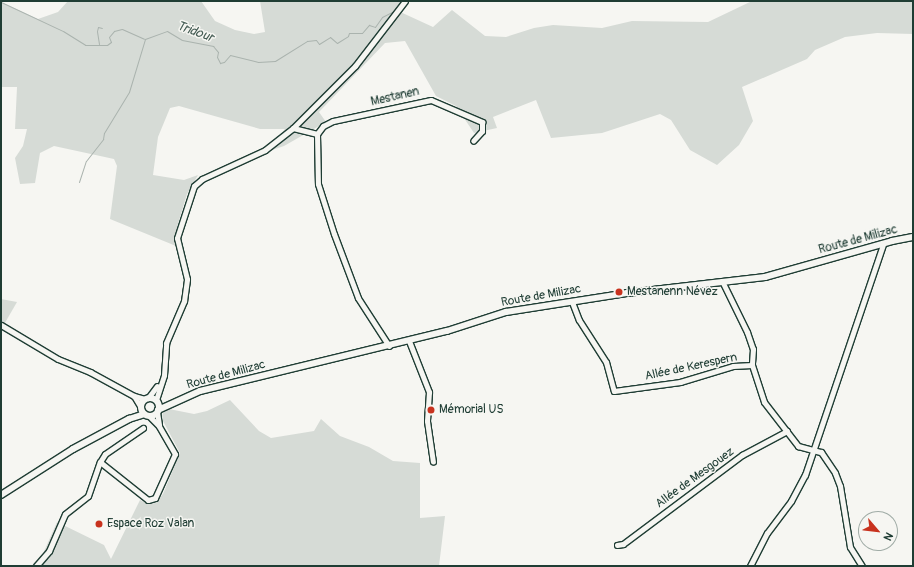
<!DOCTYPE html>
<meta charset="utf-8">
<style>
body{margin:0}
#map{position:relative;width:914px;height:567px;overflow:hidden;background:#f6f6f2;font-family:Pangolin,sans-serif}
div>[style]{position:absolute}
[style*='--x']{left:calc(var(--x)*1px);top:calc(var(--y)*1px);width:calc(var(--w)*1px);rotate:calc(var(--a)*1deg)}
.green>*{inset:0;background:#d6dbd6}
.stream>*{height:1px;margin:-0.5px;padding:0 0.5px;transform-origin:0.5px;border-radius:0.5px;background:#aab3ae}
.roads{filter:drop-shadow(1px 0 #1f3d34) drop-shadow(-1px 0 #1f3d34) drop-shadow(0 1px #1f3d34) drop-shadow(0 -1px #1f3d34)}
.minor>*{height:5px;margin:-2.5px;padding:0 2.5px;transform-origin:2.5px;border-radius:2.5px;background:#f6f6f2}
.major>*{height:6px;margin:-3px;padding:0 3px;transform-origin:3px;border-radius:3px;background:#f6f6f2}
.major>.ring{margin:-3px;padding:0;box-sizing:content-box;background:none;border:6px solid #f6f6f2;border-radius:50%}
.dots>*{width:11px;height:11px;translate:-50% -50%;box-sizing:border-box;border:2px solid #f6f6f2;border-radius:50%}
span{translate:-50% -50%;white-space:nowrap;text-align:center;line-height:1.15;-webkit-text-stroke:3px #f6f6f2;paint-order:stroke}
.street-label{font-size:12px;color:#1f3d34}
.poi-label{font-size:12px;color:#1f3d34}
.left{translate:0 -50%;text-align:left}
.water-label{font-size:13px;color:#425a52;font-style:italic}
.frame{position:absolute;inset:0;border:2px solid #1f3d34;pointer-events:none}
.north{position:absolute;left:858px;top:511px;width:40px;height:40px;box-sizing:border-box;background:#f6f6f2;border:1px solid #a0aca6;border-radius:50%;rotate:118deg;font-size:11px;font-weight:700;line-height:16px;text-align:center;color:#1f3d34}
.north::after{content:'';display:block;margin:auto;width:14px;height:18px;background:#c8321e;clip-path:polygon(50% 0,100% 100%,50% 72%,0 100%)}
</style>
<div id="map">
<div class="green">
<i style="clip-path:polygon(68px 1px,201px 1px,215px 21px,235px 30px,254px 34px,265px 32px,260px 1px,401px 1px,396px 10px,433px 27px,452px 10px,485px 36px,506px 37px,534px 28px,553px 25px,602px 28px,632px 21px,708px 22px,752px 1px,913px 1px,913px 34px,877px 33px,845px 37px,815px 50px,807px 59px,742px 87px,753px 121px,739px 145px,717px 165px,690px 150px,671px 120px,660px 114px,602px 133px,551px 138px,536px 100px,493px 117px,497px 128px,474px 133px,456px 106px,436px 96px,405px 41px,385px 43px,319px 112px,326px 122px,284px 146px,266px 152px,285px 129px,260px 129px,179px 106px,170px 108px,158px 137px,153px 175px,184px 180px,198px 175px,187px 194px,177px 227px,176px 246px,110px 219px,117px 166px,114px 159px,54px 146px,40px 153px,35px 183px,20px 184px,15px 158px,23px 146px,27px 129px,15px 129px,17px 87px,1px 87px,1px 2px,38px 19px,58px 12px)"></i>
<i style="clip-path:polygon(1px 299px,17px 302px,2px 328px,1px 327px)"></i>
<i style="clip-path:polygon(230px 400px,259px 431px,271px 438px,314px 431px,321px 419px,340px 436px,369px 447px,393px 461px,420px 463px,420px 518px,445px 516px,439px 566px,31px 566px,42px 556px,57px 522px,104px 545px,111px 559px,140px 500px,148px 504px,156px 503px,163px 494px,180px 453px,162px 419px,163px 412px,169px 409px,194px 414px,207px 411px)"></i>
</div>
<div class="stream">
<i style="--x:1;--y:2;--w:68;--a:25.1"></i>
<i style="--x:63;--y:31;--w:26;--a:32"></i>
<i style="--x:85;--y:45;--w:22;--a:0"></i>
<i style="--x:107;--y:45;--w:5;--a:-37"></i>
<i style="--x:111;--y:42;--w:5;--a:-112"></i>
<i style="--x:109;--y:37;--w:8;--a:-50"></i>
<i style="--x:114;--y:31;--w:8;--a:-14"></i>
<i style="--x:122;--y:29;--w:24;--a:24"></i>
<i style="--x:145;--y:39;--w:23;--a:-20"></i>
<i style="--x:167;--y:31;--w:17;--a:31"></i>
<i style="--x:182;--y:40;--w:32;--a:11"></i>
<i style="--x:213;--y:46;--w:8;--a:50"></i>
<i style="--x:218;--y:52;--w:5;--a:101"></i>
<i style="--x:217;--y:57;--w:7;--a:63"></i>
<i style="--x:220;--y:63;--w:4;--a:-14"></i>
<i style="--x:224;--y:62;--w:9;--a:-49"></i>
<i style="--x:230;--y:55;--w:29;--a:14"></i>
<i style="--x:258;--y:62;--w:17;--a:-3"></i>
<i style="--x:275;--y:61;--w:38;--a:-32"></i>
<i style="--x:307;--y:41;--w:9;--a:-6"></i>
<i style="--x:316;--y:40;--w:5;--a:53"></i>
<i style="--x:319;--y:44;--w:13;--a:-32"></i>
<i style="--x:330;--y:37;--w:9;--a:41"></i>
<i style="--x:337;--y:43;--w:13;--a:-32"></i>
<i style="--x:348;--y:36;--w:3;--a:-72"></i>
<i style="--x:349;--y:33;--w:13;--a:0"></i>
<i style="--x:362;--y:33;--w:11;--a:-49"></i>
<i style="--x:369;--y:25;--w:6;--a:18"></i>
<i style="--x:375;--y:27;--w:12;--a:-55"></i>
<i style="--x:382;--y:17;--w:13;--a:-27"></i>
<i style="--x:99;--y:44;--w:13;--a:-99"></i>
<i style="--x:97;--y:31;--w:4;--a:-76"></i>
<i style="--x:98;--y:27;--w:4;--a:14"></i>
<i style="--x:79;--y:182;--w:22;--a:-72"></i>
<i style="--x:86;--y:161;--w:28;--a:-52"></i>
<i style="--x:103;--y:139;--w:6;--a:-81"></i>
<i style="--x:104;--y:133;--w:48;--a:-58.6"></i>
<i style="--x:129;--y:92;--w:55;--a:-73.2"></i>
</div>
<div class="roads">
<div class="minor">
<i style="--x:293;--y:128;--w:25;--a:14"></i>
<i style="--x:317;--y:134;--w:50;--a:88.9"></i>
<i style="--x:318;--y:184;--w:52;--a:72.3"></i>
<i style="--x:334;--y:234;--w:68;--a:69.4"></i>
<i style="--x:358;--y:298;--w:57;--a:57.1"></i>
<i style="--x:317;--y:134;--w:10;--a:-53"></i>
<i style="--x:323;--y:126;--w:11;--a:-27"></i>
<i style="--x:333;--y:121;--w:100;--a:-12.1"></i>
<i style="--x:431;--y:100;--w:56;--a:23.3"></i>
<i style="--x:482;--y:122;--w:9;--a:90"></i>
<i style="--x:482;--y:131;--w:13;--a:132"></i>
<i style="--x:722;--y:281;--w:57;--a:63.9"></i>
<i style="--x:747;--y:332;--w:18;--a:71"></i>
<i style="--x:753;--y:349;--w:16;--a:94"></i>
<i style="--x:752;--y:365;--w:39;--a:72"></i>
<i style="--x:764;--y:402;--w:56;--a:52.3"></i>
<i style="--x:798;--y:446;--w:24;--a:15"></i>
<i style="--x:821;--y:452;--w:25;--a:56"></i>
<i style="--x:835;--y:473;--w:14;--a:69"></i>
<i style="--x:840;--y:486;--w:62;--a:80.7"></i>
<i style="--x:850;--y:547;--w:22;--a:58"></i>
<i style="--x:572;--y:302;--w:19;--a:69"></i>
<i style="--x:579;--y:320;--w:50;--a:57.3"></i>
<i style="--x:606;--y:362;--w:30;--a:75"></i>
<i style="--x:614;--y:391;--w:67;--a:-7.8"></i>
<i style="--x:680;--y:382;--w:55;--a:-16.8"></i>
<i style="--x:733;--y:366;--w:19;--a:-3"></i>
<i style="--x:1;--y:325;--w:66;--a:30.8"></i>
<i style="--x:58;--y:359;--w:35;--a:22"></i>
<i style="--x:90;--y:372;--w:50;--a:28.6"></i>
<i style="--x:134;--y:396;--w:11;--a:15"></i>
<i style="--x:409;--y:341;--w:55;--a:68.6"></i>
<i style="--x:429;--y:392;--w:29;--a:94"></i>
<i style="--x:427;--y:421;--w:41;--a:81.7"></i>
<i style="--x:134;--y:396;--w:12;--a:59"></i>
<i style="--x:148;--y:398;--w:15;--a:-53"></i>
<i style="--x:156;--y:400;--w:26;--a:-72"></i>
<i style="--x:164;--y:375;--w:32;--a:-86"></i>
<i style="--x:166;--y:343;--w:46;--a:-66.8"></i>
<i style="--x:184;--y:301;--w:22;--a:-82"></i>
<i style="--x:187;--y:279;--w:42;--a:-103.7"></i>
<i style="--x:177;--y:238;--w:55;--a:-71.9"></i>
<i style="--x:194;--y:186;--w:11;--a:-41"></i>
<i style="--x:202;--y:179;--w:69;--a:-24.7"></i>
<i style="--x:265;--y:150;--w:36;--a:-38"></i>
<i style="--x:293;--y:128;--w:88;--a:-45"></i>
<i style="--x:355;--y:66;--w:82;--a:-52.4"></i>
<i style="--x:157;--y:412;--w:13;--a:81"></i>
<i style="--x:100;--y:462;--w:9;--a:-58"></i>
<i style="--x:105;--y:454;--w:46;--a:-34.4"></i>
<i style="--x:617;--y:545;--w:6;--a:-9"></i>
<i style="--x:623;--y:544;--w:149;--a:-36.8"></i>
<i style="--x:742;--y:455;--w:51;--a:-28.1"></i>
<i style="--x:36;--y:566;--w:20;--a:-49"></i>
<i style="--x:49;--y:551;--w:40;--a:-66.6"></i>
<i style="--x:65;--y:514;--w:29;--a:-38"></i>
<i style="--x:88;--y:496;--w:36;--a:-71"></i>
<i style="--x:100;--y:462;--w:61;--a:38.4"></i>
<i style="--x:148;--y:500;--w:7;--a:-16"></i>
<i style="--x:155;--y:498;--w:48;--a:-65.6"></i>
<i style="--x:175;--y:454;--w:32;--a:-120"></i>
<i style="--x:159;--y:426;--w:14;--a:-135"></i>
<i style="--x:750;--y:566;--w:37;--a:-63"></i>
<i style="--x:767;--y:533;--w:40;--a:-53"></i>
<i style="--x:791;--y:501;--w:30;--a:-62"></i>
<i style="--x:805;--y:475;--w:244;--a:-71.3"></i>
</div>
<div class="major">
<i class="ring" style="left:141px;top:398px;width:12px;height:12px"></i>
<i style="--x:158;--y:410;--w:46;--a:-24.3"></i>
<i style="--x:200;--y:391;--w:254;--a:-13.7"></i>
<i style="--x:447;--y:331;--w:62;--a:-17.9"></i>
<i style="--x:506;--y:312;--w:122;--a:-8.9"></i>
<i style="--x:627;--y:293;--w:139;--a:-6.6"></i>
<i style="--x:765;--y:277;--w:132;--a:-15.8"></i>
<i style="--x:892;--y:241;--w:21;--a:-11"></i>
<i style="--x:1;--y:495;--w:85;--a:-32.6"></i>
<i style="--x:73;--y:449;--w:64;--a:-28.2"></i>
<i style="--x:129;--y:419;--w:16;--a:-18"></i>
</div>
</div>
<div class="dots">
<i style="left:619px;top:292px;background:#c8321e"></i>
<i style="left:431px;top:410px;background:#c8321e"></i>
<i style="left:99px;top:524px;background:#c8321e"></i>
</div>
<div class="street-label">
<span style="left:395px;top:97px;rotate:-13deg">Mestanen</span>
<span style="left:858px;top:240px;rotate:-15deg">Route de Milizac</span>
<span style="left:541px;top:296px;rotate:-10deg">Route de Milizac</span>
<span style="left:691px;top:367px;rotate:-12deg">Allée de Kerespern</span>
<span style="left:226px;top:375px;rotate:-15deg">Route de Milizac</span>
<span style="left:695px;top:478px;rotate:-36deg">Allée de Mesgouez</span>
</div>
<div class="poi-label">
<span class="left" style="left:627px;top:292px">Mestanenn Névez</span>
<span class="left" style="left:439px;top:410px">Mémorial US</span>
<span class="left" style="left:107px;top:524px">Espace Roz Valan</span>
</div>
<div class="water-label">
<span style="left:195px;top:32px;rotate:20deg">Tridour</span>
</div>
<div class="frame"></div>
<div class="north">N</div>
</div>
